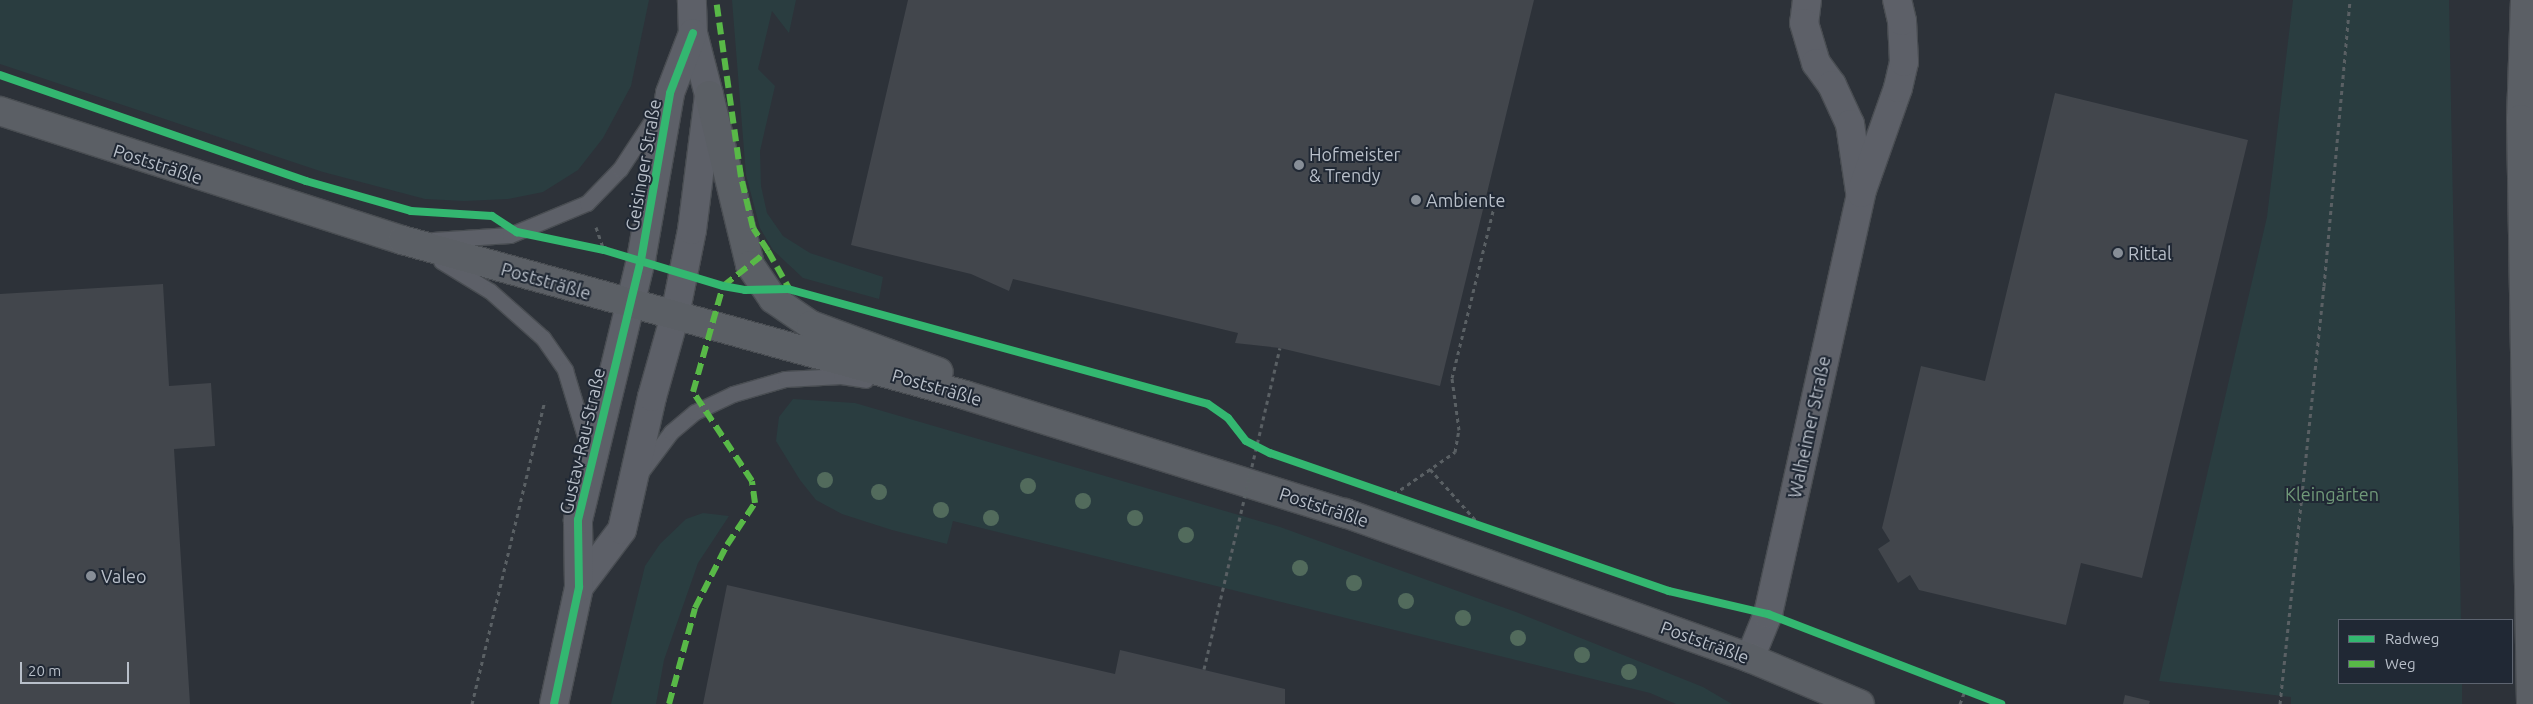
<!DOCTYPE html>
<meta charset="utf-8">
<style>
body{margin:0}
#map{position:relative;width:2533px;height:704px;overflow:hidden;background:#2d3239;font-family:Ubuntu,sans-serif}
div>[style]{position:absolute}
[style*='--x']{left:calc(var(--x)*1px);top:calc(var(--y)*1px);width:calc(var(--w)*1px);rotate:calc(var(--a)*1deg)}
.green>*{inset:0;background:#2a3d40}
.building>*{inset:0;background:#42464c}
.path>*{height:3px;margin-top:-1.5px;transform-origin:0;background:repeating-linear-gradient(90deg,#5a6064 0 4px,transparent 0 8px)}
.roads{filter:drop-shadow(1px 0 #494d52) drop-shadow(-1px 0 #494d52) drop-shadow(0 1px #494d52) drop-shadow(0 -1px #494d52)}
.service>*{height:15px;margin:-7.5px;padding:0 7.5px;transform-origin:7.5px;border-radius:7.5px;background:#5d6068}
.minor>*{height:28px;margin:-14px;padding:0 14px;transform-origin:14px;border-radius:14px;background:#5d6068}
.secondary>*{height:28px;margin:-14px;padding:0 14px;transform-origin:14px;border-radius:14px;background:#5b5f65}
.path-bridge>*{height:3px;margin-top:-1.5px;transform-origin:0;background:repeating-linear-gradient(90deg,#5a6064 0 4px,transparent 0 8px)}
.quiet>*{height:6px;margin-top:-3px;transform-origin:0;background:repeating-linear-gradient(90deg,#58b947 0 12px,transparent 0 18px)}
.cycleway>*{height:8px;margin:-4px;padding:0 4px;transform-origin:4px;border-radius:4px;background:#33b770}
.trees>*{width:16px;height:16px;margin:-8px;border-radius:50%;background:#526b5c}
.dots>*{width:14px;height:14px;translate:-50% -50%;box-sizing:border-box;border:2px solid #202834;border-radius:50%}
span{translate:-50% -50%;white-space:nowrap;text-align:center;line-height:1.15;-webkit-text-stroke:4px #202834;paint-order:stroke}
.poi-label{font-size:18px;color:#b8bfc9}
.left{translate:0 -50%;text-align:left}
.street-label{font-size:18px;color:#b8bfc9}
.park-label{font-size:18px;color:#709979}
.legend{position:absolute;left:2338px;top:619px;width:175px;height:65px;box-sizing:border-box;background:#202834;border:1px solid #5d6470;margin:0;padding:6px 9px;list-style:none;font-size:15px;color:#b8bfc9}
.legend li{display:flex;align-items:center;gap:10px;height:25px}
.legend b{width:25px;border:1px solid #5d6470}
.scale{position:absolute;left:20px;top:662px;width:109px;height:22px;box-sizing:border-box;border:2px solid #b8bfc9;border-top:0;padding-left:6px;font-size:15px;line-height:18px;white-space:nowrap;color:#b8bfc9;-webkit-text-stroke:4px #202834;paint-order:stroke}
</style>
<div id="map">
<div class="green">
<i style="clip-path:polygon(0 0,649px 0,631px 86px,603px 138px,578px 170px,543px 192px,508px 199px,464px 201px,425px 199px,323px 172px,0 64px)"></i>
<i style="clip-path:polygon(732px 0,796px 0,789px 33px,772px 11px,758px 69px,775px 86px,760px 151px,761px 186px,767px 213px,783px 236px,810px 253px,883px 277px,879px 299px,803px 278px,773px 250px,760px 228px,746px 175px)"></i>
<i style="clip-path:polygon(2293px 0,2449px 0,2461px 620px,2339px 620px,2339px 683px,2462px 683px,2462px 704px,2291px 704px,2291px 697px,2159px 681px,2267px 217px)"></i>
<i style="clip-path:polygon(793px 399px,855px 403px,1280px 527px,1516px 612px,1703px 687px,1732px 704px,1676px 704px,1650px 693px,953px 521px,947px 544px,892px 530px,842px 514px,816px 500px,800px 480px,776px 441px,779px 417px)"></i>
<i style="clip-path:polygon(703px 513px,729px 516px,698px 563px,664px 660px,656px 704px,611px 704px,645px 566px,660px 544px,686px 519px)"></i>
</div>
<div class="building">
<i style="clip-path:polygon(908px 0,1534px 0,1440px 386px,1280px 348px,1235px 343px,1238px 333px,1013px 279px,1009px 291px,971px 274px,851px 245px)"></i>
<i style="clip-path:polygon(2055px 93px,2248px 140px,2142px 578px,2081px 563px,2066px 625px,1919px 590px,1910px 575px,1898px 583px,1878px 549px,1890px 541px,1882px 528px,1921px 366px,1985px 381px)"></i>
<i style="clip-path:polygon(163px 284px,169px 386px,211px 383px,215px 446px,174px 449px,190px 704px,0 704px,0 294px)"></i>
<i style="clip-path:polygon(727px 585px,1115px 674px,1120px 650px,1285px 689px,1285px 704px,703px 704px)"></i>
<i style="clip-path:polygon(2125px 695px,2150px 701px,2149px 704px,2123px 704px)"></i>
</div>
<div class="path">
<i style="--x:596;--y:227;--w:24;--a:71"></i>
<i style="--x:1430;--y:469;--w:74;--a:48.3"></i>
<i style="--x:1394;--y:494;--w:74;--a:-34.5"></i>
<i style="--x:1455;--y:452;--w:22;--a:-80"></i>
<i style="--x:1459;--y:430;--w:52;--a:-97.7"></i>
<i style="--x:1452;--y:378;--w:184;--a:-76.2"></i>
<i style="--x:1496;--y:199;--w:10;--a:-169"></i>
<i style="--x:472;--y:704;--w:312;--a:-76.5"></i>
<i style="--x:1960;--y:704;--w:15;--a:-70"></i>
<i style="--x:2280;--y:704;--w:420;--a:-84"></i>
<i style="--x:2324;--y:286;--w:287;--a:-84.8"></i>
</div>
<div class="roads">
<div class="service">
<i style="--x:433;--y:240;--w:77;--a:-3.7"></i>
<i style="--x:510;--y:235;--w:83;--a:-22.6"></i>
<i style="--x:587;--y:203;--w:47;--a:-45.9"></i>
<i style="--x:620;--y:169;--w:77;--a:-56.7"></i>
<i style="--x:441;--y:261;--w:57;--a:31.5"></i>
<i style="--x:490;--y:291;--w:71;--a:41.6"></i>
<i style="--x:543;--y:338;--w:39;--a:55"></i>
<i style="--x:565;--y:370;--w:87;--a:73.2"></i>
<i style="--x:641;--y:472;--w:50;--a:-53.1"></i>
<i style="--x:671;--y:432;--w:31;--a:-40"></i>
<i style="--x:695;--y:412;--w:42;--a:-25.3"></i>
<i style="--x:733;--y:394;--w:54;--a:-16.1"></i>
<i style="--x:785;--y:379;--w:56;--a:-3.1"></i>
<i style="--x:841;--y:376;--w:25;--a:9"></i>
</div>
<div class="minor">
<i style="--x:1807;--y:0;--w:23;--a:97"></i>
<i style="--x:1804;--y:23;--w:42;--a:73.3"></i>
<i style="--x:1816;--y:63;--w:27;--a:54"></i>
<i style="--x:1832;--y:85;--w:43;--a:65.2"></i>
<i style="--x:1850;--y:124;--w:69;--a:81.6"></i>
<i style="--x:579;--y:587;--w:71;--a:-53"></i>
<i style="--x:622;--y:530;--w:136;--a:-77.3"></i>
<i style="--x:652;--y:397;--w:85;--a:-74.3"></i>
<i style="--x:675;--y:315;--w:87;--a:-78.7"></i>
<i style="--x:692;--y:230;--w:136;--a:-82.8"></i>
<i style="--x:709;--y:95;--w:64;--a:-104.5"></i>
<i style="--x:693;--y:33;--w:33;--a:-92"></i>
<i style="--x:1750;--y:658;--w:48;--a:-67.8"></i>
<i style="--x:1768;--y:614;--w:431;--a:-77.5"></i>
<i style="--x:1861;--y:193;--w:111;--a:-70.6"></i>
<i style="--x:1898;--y:88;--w:27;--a:-77"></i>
<i style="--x:1904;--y:62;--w:41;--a:-92.8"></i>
<i style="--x:1902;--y:21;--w:22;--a:-103"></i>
<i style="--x:554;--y:704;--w:120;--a:-77.9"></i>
<i style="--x:579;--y:587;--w:67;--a:-90.9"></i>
<i style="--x:578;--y:520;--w:268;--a:-76.4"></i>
<i style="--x:641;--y:260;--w:169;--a:-80.1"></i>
<i style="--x:670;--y:93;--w:64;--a:-69"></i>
</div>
<div class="secondary">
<i style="--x:2525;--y:0;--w:119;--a:91.9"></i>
<i style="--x:2521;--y:119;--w:585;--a:89.02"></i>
<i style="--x:709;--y:95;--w:175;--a:76.4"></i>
<i style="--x:750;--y:265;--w:41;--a:55.9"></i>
<i style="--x:773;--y:299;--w:46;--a:34.4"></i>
<i style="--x:811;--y:325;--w:136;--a:20.2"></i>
<i style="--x:0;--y:111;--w:422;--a:17.8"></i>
<i style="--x:402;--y:240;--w:584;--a:15.39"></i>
<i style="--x:965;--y:395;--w:398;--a:17.3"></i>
<i style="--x:1345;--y:513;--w:430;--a:19.7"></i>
<i style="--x:1750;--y:658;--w:119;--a:22.7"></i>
</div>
</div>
<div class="path-bridge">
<i style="--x:1204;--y:669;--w:330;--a:-76.7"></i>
</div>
<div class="quiet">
<i style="--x:768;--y:251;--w:45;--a:60.6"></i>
<i style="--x:669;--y:704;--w:99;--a:-74.8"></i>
<i style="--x:695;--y:608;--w:71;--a:-63.1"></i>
<i style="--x:727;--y:545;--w:50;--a:-56.3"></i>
<i style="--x:755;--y:503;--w:22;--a:-98"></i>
<i style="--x:752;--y:481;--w:107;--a:-123.5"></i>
<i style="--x:693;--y:392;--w:110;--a:-74.2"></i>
<i style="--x:723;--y:286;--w:57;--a:-37.9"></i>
<i style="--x:768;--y:251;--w:27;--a:-123"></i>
<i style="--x:753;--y:228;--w:52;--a:-103.2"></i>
<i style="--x:741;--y:177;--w:179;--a:-98"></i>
</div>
<div class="cycleway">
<i style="--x:0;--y:75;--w:324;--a:19.1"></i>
<i style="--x:306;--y:181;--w:109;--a:15.9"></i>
<i style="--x:411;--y:211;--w:81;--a:3.5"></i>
<i style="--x:492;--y:216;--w:30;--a:33"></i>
<i style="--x:517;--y:232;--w:89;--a:11.7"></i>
<i style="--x:604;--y:250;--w:124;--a:16.8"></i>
<i style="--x:723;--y:286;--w:22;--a:10"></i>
<i style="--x:745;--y:290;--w:43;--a:-1.3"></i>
<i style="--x:788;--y:289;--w:435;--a:15.3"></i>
<i style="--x:1208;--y:404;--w:24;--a:35"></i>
<i style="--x:1228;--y:418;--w:29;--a:52"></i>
<i style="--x:1246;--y:441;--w:27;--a:27"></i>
<i style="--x:1270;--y:453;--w:422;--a:19.1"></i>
<i style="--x:1669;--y:591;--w:102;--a:13.1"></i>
<i style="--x:1768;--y:614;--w:250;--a:21.1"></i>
<i style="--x:554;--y:704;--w:120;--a:-77.9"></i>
<i style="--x:579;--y:587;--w:67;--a:-90.9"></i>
<i style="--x:578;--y:520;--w:268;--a:-76.4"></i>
<i style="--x:641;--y:260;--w:169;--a:-80.1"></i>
<i style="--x:670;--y:93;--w:64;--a:-69"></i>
</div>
<div class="trees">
<i style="left:825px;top:480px"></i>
<i style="left:1028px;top:486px"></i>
<i style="left:879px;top:492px"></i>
<i style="left:1083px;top:501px"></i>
<i style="left:941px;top:510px"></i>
<i style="left:991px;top:518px"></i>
<i style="left:1135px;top:518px"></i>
<i style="left:1186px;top:535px"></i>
<i style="left:1300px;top:568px"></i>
<i style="left:1354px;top:583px"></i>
<i style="left:1406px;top:601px"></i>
<i style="left:1463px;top:618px"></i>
<i style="left:1518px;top:638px"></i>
<i style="left:1582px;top:655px"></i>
<i style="left:1629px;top:672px"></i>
</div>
<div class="dots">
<i style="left:1299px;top:165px;background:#878e97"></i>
<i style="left:1416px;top:200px;background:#878e97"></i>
<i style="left:2118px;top:253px;background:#878e97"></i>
<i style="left:91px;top:576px;background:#878e97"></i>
</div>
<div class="poi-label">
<span class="left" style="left:1309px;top:165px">Hofmeister<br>&amp; Trendy</span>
<span class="left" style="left:1426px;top:200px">Ambiente</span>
<span class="left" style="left:2128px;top:253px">Rittal</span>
<span class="left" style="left:101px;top:576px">Valeo</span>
</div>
<div class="street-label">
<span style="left:158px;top:164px;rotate:18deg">Poststräßle</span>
<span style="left:643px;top:165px;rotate:-80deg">Geisinger Straße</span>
<span style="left:546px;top:281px;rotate:16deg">Poststräßle</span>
<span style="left:937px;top:387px;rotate:16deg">Poststräßle</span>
<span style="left:1809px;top:427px;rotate:-78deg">Walheimer Straße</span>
<span style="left:582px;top:441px;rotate:-77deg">Gustav-Rau-Straße</span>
<span style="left:1324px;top:507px;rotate:18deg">Poststräßle</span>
<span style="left:1705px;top:642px;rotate:20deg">Poststräßle</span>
</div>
<div class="park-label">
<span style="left:2332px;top:494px">Kleingärten</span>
</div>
<ul class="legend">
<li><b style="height:6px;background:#33b770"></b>Radweg</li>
<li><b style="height:6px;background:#58b947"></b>Weg</li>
</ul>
<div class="scale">20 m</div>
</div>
